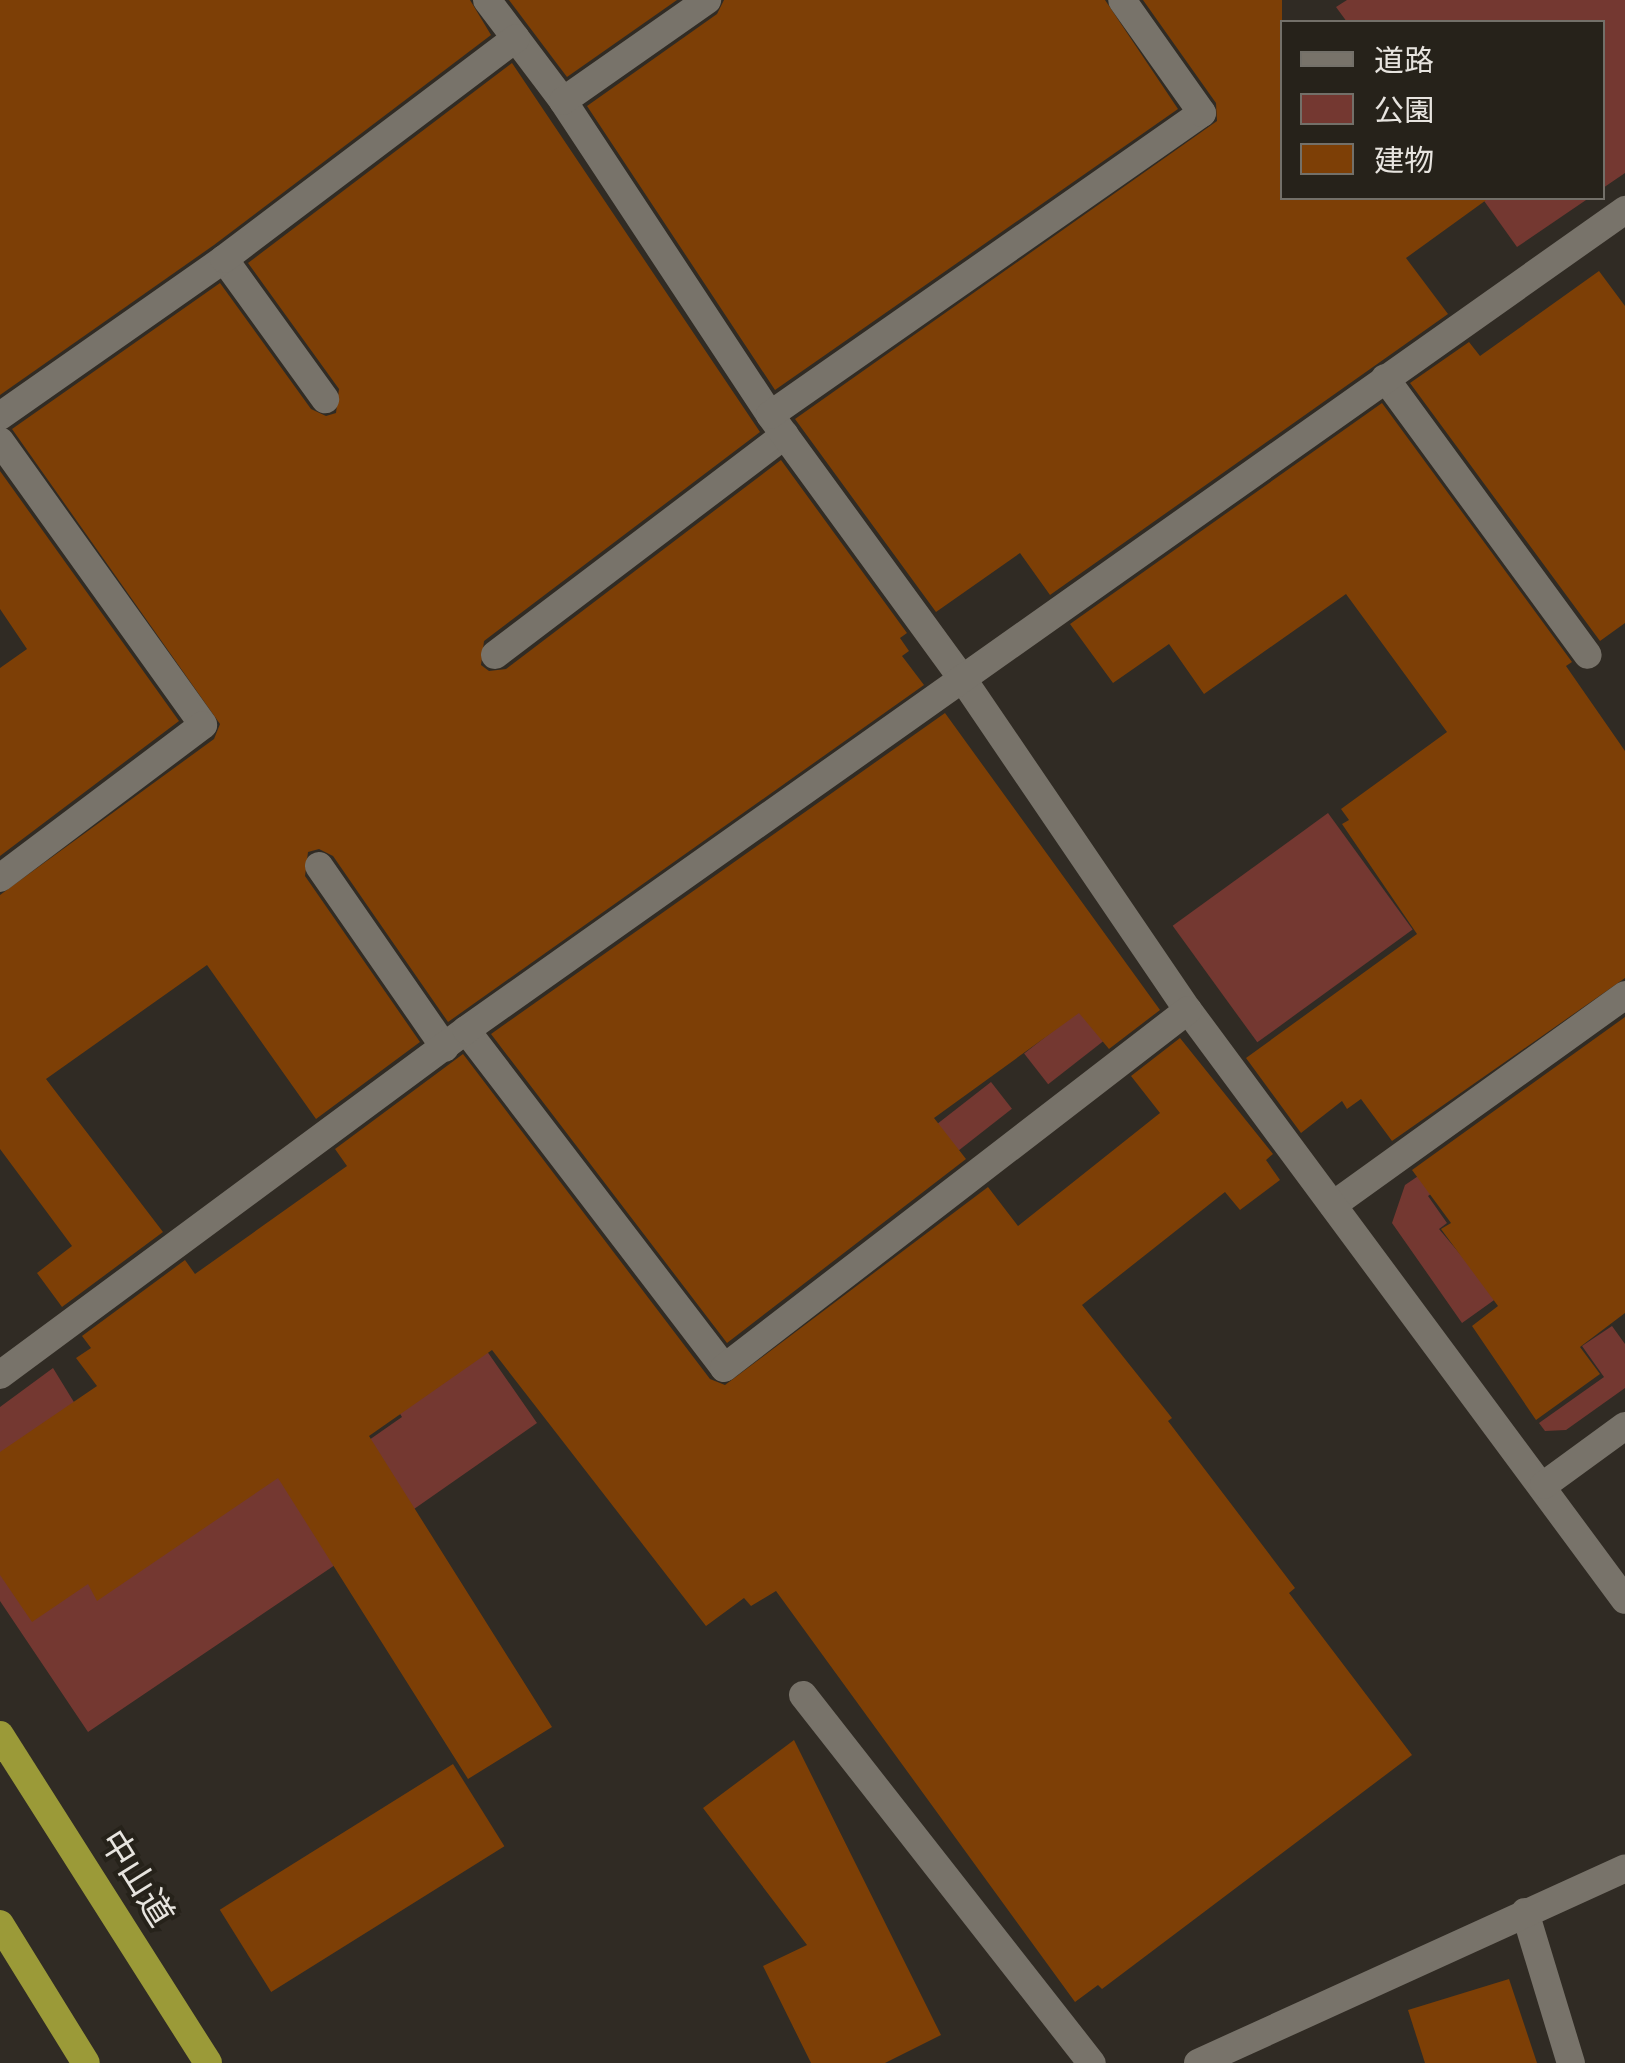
<!DOCTYPE html>
<meta charset="utf-8">
<style>
body{margin:0}
#map{position:relative;width:1625px;height:2063px;overflow:hidden;background:#302b24;font-family:Jost,"Noto Sans JP",sans-serif}
div>[style]{position:absolute}
[style*='--x']{left:calc(var(--x)*1px);top:calc(var(--y)*1px);width:calc(var(--w)*1px);rotate:calc(var(--a)*1deg)}
.green>*{inset:0;background:#743831;transform-origin:0 0}
.building>*{inset:0;background:#7d3f06;transform-origin:0 0}
.service>*{height:28px;margin:-14px;padding:0 14px;transform-origin:14px;border-radius:14px;background:#78736a}
.minor>*{height:28px;margin:-14px;padding:0 14px;transform-origin:14px;border-radius:14px;background:#78736a}
.trunk>*{height:28px;margin:-14px;padding:0 14px;transform-origin:14px;border-radius:14px;background:#9b9a38}
span{translate:-50% -50%;white-space:nowrap;text-align:center;line-height:1.15;-webkit-text-stroke:8px #26221a;paint-order:stroke}
.street-label{font-size:35px;color:#e7e4df}
.legend{position:absolute;left:1280px;top:20px;width:325px;height:180px;box-sizing:border-box;background:#26221a;border:2px solid #737069;margin:0;padding:12px 18px;list-style:none;font-size:30px;color:#e7e4df}
.legend li{display:flex;align-items:center;gap:20px;height:50px}
.legend b{width:50px;border:2px solid #737069}
</style>
<div id="map">
<div class="green">
<i style="clip-path:polygon(1347px 0,1625px 0,1625px 173px,1603px 188px,1602px 22px,1347px 22px,1336px 7px)"></i>
<i style="clip-path:polygon(1482px 198px,1589px 198px,1517px 247px)"></i>
<i style="left:1328px;top:813px;width:144px;height:192px;rotate:54deg"></i>
<i style="left:1099px;top:995px;width:39px;height:95px;rotate:52deg"></i>
<i style="left:991px;top:1082px;width:34px;height:96px;rotate:52deg"></i>
<i style="clip-path:polygon(1477px 1136px,1490px 1152px,1428px 1196px,1447px 1223px,1439px 1229px,1497px 1298px,1462px 1323px,1392px 1223px,1405px 1185px)"></i>
<i style="clip-path:polygon(1612px 1326px,1625px 1344px,1625px 1388px,1566px 1430px,1545px 1431px,1539px 1423px,1604px 1377px,1582px 1346px)"></i>
<i style="clip-path:polygon(475px 1334px,537px 1423px,374px 1537px,359px 1447px,402px 1417px,388px 1395px)"></i>
<i style="clip-path:polygon(232px 1353px,366px 1544px,88px 1732px,0 1601px,0 1407px,53px 1368px,96px 1438px)"></i>
</div>
<div class="building">
<i style="clip-path:polygon(0 0,470px 0,491px 35px,214px 245px,0 395px)"></i>
<i style="clip-path:polygon(509px 0,677px 0,567px 77px)"></i>
<i style="clip-path:polygon(724px 0,1105px 0,1178px 109px,775px 390px,587px 106px,717px 14px)"></i>
<i style="clip-path:polygon(1143px 0,1282px 0,1282px 198px,1489px 198px,1406px 258px,1448px 314px,1050px 595px,1020px 553px,936px 612px,795px 419px,1217px 121px,1216px 103px)"></i>
<i style="clip-path:polygon(512px 63px,760px 432px,484px 641px,481px 665px,489px 671px,506px 669px,781px 460px,907px 633px,900px 638px,909px 651px,902px 656px,924px 685px,448px 1022px,333px 856px,319px 849px,308px 852px,305px 876px,420px 1042px,316px 1119px,207px 965px,46px 1079px,163px 1232px,62px 1307px,37px 1273px,72px 1246px,0 1149px,0 895px,214px 739px,220px 724px,12px 429px,220px 283px,311px 409px,326px 416px,336px 413px,339px 389px,248px 263px)"></i>
<i style="clip-path:polygon(1599px 271px,1625px 306px,1625px 623px,1600px 641px,1410px 383px,1469px 342px,1480px 356px)"></i>
<i style="clip-path:polygon(1382px 403px,1572px 662px,1566px 666px,1625px 751px,1625px 978px,1392px 1141px,1361px 1099px,1347px 1109px,1342px 1101px,1301px 1133px,1246px 1058px,1417px 934px,1342px 824px,1349px 820px,1341px 809px,1447px 732px,1346px 594px,1204px 694px,1169px 644px,1113px 683px,1070px 624px)"></i>
<i style="clip-path:polygon(0 471px,179px 721px,0 856px,0 668px,27px 649px,0 609px)"></i>
<i style="clip-path:polygon(945px 713px,1160px 1010px,1109px 1049px,1079px 1013px,934px 1118px,966px 1159px,727px 1343px,491px 1034px)"></i>
<i style="clip-path:polygon(1625px 1017px,1625px 1313px,1580px 1347px,1600px 1374px,1536px 1420px,1472px 1326px,1498px 1306px,1441px 1229px,1451px 1223px,1412px 1170px)"></i>
<i style="clip-path:polygon(1180px 1038px,1273px 1154px,1266px 1160px,1280px 1180px,1240px 1210px,1225px 1192px,1082px 1305px,1172px 1418px,1168px 1421px,1295px 1588px,1289px 1593px,1412px 1755px,1102px 1989px,1098px 1985px,1075px 2002px,776px 1591px,751px 1606px,744px 1598px,706px 1626px,492px 1350px,369px 1436px,552px 1727px,468px 1779px,278px 1478px,97px 1601px,88px 1584px,32px 1622px,0 1575px,0 1452px,97px 1386px,76px 1358px,91px 1348px,82px 1336px,185px 1260px,195px 1274px,347px 1166px,335px 1149px,463px 1054px,710px 1379px,725px 1385px,988px 1187px,1018px 1226px,1160px 1113px,1131px 1076px)"></i>
<i style="clip-path:polygon(794px 1740px,941px 2035px,885px 2063px,811px 2063px,763px 1966px,807px 1945px,703px 1808px)"></i>
<i style="left:453px;top:1764px;width:97px;height:275px;rotate:58deg"></i>
<i style="clip-path:polygon(1509px 1979px,1537px 2063px,1425px 2063px,1408px 2010px)"></i>
</div>
<div class="service">
<i style="--x:224;--y:259;--w:173;--a:54.2"></i>
<i style="--x:1385;--y:378;--w:343;--a:53.8"></i>
<i style="--x:495;--y:655;--w:364;--a:-37.2"></i>
<i style="--x:319;--y:866;--w:221;--a:55.3"></i>
<i style="--x:1333;--y:1205;--w:360;--a:-35.7"></i>
<i style="--x:803;--y:1695;--w:468;--a:51.9"></i>
</div>
<div class="minor">
<i style="--x:487;--y:0;--w:126;--a:53"></i>
<i style="--x:563;--y:101;--w:376;--a:56.6"></i>
<i style="--x:770;--y:415;--w:326;--a:53.9"></i>
<i style="--x:962;--y:678;--w:402;--a:55.8"></i>
<i style="--x:1188;--y:1010;--w:734;--a:53.47"></i>
<i style="--x:563;--y:101;--w:176;--a:-35"></i>
<i style="--x:770;--y:415;--w:527;--a:-34.96"></i>
<i style="--x:1202;--y:113;--w:138;--a:-125.3"></i>
<i style="--x:0;--y:416;--w:274;--a:-35"></i>
<i style="--x:224;--y:259;--w:366;--a:-37.1"></i>
<i style="--x:0;--y:441;--w:349;--a:54.4"></i>
<i style="--x:203;--y:725;--w:254;--a:143"></i>
<i style="--x:466;--y:1030;--w:425;--a:52.6"></i>
<i style="--x:724;--y:1368;--w:586;--a:-37.65"></i>
<i style="--x:0;--y:1375;--w:580;--a:-36.51"></i>
<i style="--x:466;--y:1030;--w:1420;--a:-35.28"></i>
<i style="--x:1544;--y:1485;--w:100;--a:-36.1"></i>
<i style="--x:1525;--y:1912;--w:158;--a:73.1"></i>
<i style="--x:1198;--y:2063;--w:469;--a:-24.5"></i>
</div>
<div class="trunk">
<i style="--x:0;--y:1735;--w:388;--a:57.6"></i>
<i style="--x:0;--y:1924;--w:163;--a:58.3"></i>
</div>
<div class="street-label">
<span style="left:137px;top:1878px;rotate:58deg">中山道</span>
</div>
<ul class="legend">
<li><b style="height:12px;background:#78736a"></b>道路</li>
<li><b style="height:28px;background:#743831"></b>公園</li>
<li><b style="height:28px;background:#7d3f06"></b>建物</li>
</ul>
</div>
